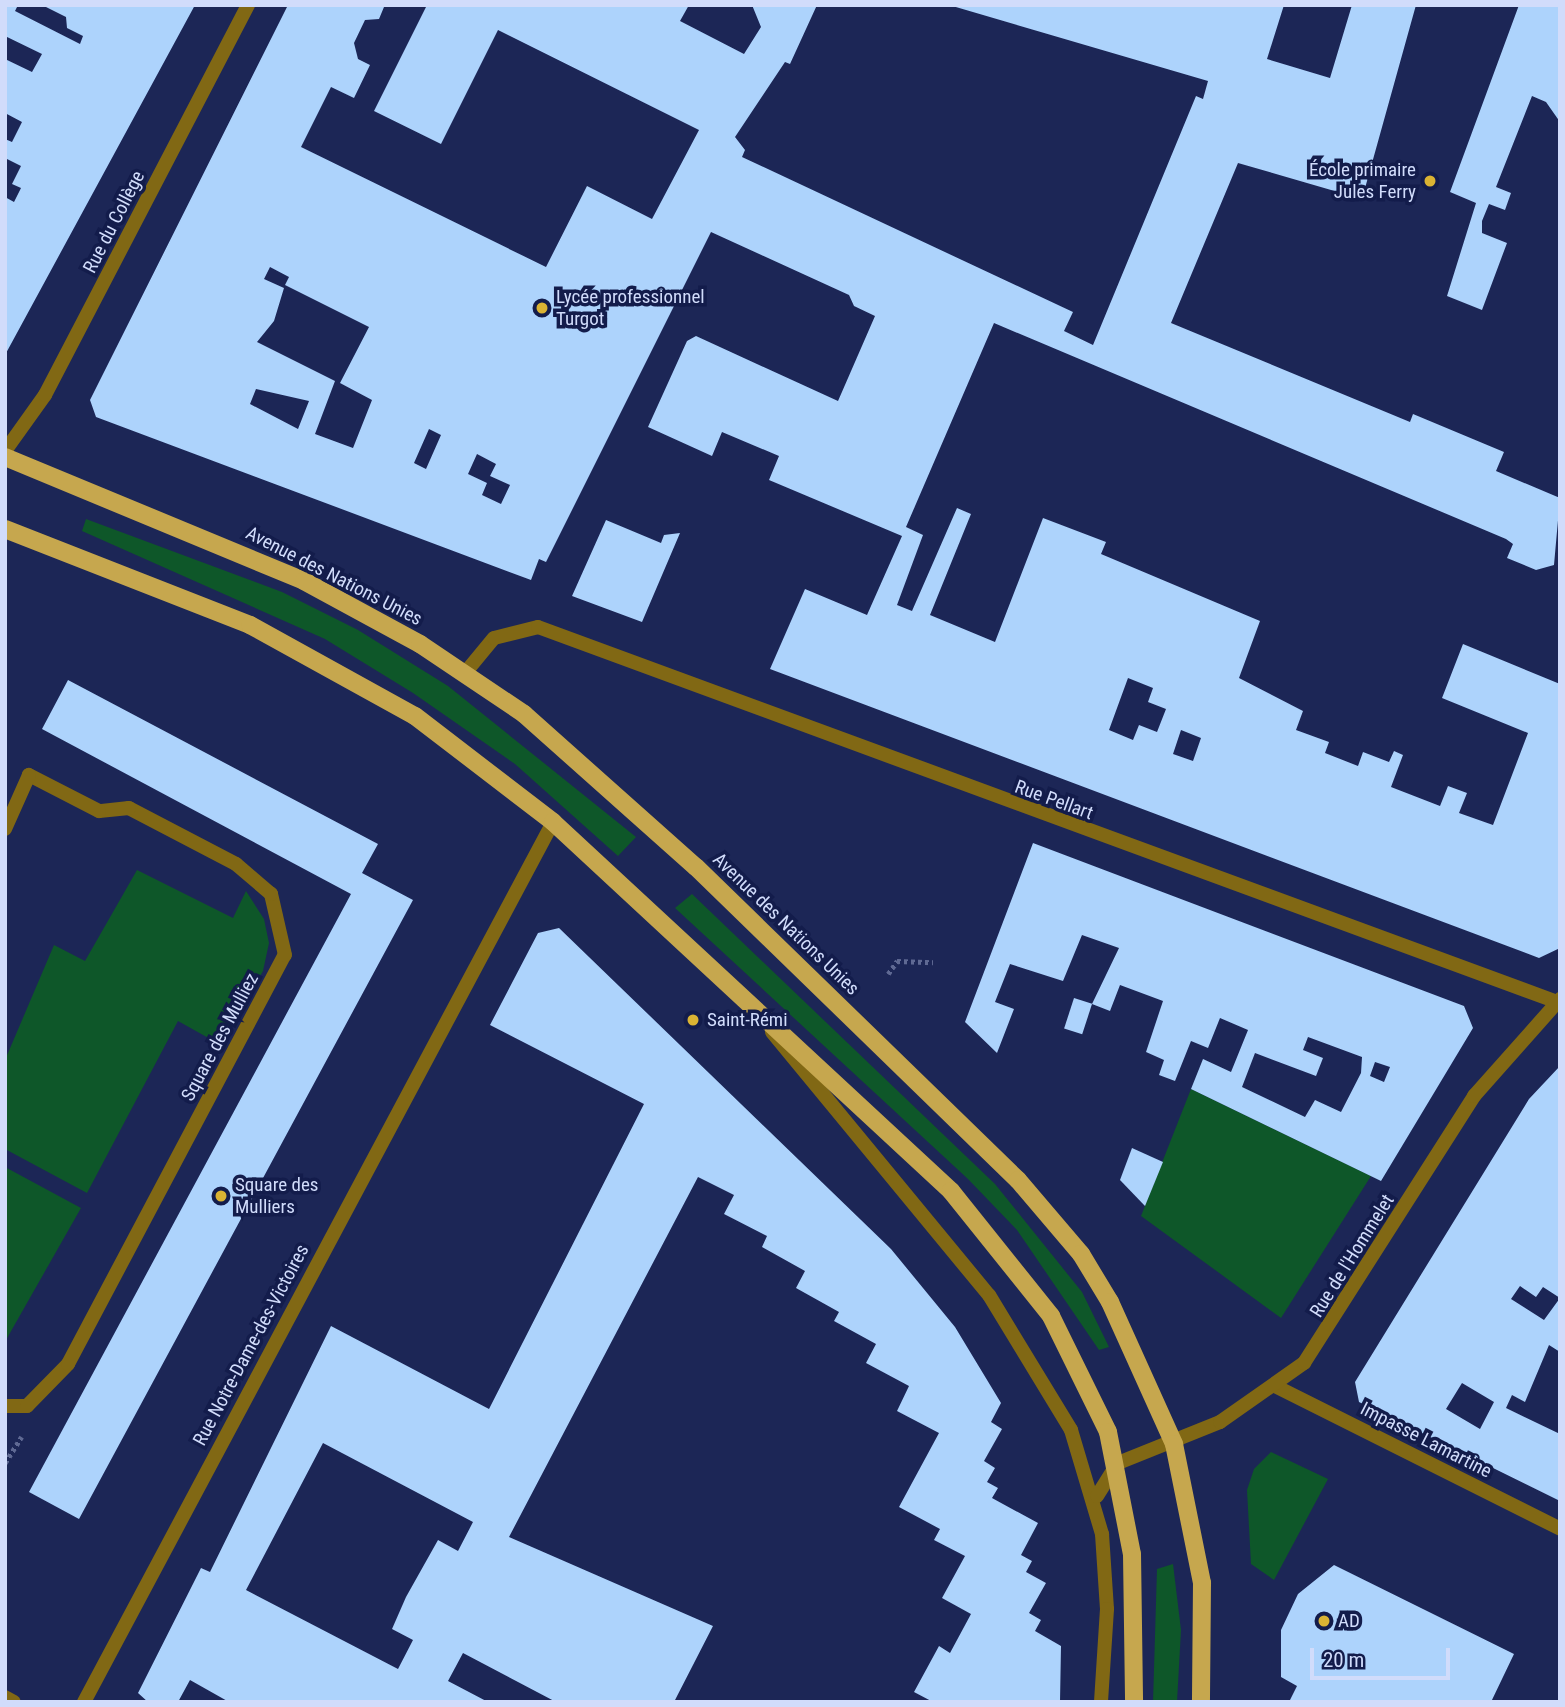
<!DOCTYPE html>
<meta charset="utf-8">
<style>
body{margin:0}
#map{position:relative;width:1565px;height:1707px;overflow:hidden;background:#1c2656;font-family:"Roboto Condensed",sans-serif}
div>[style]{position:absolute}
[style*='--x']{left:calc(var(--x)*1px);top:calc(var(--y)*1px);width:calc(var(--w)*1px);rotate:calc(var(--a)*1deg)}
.green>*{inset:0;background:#0e5729}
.building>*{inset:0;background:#add3fc;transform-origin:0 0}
.path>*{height:4.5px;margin-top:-2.25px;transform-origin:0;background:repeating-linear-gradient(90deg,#5f6993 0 3.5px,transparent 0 7px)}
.service>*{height:14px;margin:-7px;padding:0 7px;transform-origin:7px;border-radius:7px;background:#816814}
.minor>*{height:14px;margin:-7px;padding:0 7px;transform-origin:7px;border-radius:7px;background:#816814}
.tertiary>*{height:14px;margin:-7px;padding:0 7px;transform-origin:7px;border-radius:7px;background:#816814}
.primary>*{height:18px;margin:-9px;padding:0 9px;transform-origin:9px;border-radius:9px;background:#c6a74e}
.dots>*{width:19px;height:19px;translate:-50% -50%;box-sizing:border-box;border:4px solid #131c4b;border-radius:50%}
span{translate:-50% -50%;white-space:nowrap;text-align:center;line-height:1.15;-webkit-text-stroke:7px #131c4b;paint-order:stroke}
.poi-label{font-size:19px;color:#d1dcfb}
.right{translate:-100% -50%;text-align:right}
.left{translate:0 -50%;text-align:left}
.street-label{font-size:19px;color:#d1dcfb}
.frame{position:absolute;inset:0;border:7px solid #d1dcfb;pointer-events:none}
.scale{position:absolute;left:1310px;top:1648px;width:140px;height:32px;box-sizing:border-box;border:4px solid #d1dcfb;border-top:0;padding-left:9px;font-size:21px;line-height:24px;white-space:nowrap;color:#d1dcfb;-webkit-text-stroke:5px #131c4b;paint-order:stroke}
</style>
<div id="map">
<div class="green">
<i style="clip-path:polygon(86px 519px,282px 592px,358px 630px,448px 686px,636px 837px,618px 856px,515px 764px,413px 693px,325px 639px,82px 531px)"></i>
<i style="clip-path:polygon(137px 870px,233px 918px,246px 891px,264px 919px,269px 943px,263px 971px,221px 1045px,178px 1021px,87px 1193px,5px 1149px,5px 1060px,54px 945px,85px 961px)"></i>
<i style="clip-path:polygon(692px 894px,995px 1184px,1082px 1292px,1109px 1347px,1099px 1350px,1017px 1230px,968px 1179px,675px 908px)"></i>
<i style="clip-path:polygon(1191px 1089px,1371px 1176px,1281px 1318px,1141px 1216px)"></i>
<i style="clip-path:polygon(5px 1167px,81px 1208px,6px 1340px,5px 1340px)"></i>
<i style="clip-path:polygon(1271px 1452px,1328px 1479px,1274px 1580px,1251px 1564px,1247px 1490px,1254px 1469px)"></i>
<i style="clip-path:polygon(1173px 1564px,1181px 1630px,1177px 1702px,1153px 1702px,1157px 1569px)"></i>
</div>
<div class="building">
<i style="clip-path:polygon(5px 5px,18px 5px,15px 11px,80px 44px,83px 36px,67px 28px,66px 17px,42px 5px,195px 5px,5px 355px,5px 197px,14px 202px,21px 188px,12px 184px,21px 166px,5px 158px,5px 139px,12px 142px,22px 122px,5px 113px,5px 59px,32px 72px,42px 54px,5px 36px)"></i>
<i style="clip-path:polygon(evenodd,288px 5px,384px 7px,379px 19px,365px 20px,354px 43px,358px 59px,370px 65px,354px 98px,331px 87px,301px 147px,546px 267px,587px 186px,652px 219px,699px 130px,498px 30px,441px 144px,374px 111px,427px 5px,689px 5px,680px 21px,744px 54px,761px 27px,752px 5px,817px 5px,790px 64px,785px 62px,735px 137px,745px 150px,742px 157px,1073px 312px,1064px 331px,1093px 345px,1196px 96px,1203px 99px,1208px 81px,949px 5px,1284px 5px,1267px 59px,1330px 78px,1352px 5px,1416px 5px,1362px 199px,1238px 163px,1171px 323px,1410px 422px,1413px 414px,1504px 452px,1496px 471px,1560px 498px,1554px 565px,1536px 570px,1507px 558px,1513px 544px,1506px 539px,994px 323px,906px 527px,923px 535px,897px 605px,912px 611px,957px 508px,971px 514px,930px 615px,995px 642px,1043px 518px,1106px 542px,1101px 554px,1260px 621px,1239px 678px,1303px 711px,1296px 730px,1329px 742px,1325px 753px,1358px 766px,1363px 752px,1389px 762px,1394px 751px,1403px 755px,1391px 787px,1440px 806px,1448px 786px,1467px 793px,1459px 813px,1493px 825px,1528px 733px,1442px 698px,1463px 644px,1560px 684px,1560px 948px,1539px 958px,770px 669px,805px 589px,867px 615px,902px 536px,769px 480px,779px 456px,722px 432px,712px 456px,648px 427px,687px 341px,696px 336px,838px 401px,875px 316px,854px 306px,849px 295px,711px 232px,546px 562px,539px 559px,531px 580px,96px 417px,90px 400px,288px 5px,270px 267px,289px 277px,285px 285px,369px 327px,340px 383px,372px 400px,353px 448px,315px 434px,335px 381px,257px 342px,274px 321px,284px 288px,264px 279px,270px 267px,288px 5px,256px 389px,309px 401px,298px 429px,250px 404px,256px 389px,288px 5px,429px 429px,441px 435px,426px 469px,414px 463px,429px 429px,288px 5px,477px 454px,496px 464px,490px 476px,510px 485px,501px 504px,482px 495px,487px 483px,468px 474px,477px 454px,288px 5px,1128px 678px,1153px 688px,1148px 702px,1166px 709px,1157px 732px,1139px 725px,1133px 740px,1109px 730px,1128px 678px,288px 5px,1181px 730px,1201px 738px,1193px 761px,1173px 754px,1181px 730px)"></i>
<i style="clip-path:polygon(1519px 5px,1560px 5px,1560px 122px,1546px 102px,1532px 96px,1496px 187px,1511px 193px,1505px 210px,1489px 204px,1482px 221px,1482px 233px,1507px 243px,1482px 310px,1447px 296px,1476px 203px,1450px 192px)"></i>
<i style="clip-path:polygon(606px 520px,661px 543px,664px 535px,680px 533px,642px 622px,572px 596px)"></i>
<i style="clip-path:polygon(68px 680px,378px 844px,362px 873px,413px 900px,79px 1519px,29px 1492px,351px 894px,42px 729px)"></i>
<i style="clip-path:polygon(evenodd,1033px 843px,1464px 1006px,1473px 1028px,1381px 1181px,1191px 1089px,1203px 1059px,1231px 1072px,1248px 1030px,1220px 1018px,1208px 1048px,1191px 1041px,1175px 1081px,1159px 1075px,1164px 1060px,1146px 1052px,1163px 1001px,1120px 985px,1110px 1011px,1092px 1004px,1119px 948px,1082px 935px,1063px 981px,1010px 964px,995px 1002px,1014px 1009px,997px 1053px,965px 1022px,1033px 843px,1308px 1037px,1362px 1057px,1361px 1073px,1341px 1112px,1315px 1100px,1305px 1117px,1242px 1087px,1255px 1053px,1316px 1076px,1323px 1058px,1303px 1050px,1308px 1037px,1033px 843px,1375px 1062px,1390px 1067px,1384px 1082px,1370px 1076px,1375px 1062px)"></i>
<i style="clip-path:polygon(evenodd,559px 928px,891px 1249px,955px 1327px,1001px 1403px,991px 1422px,1002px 1429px,984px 1461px,995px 1468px,987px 1482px,998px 1488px,992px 1498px,1038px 1523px,1021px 1555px,1032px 1561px,1026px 1572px,1046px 1583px,1029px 1613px,1041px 1620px,1035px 1631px,1061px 1646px,1060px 1702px,933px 1702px,914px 1692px,939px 1646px,950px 1653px,971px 1614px,942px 1598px,965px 1556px,934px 1540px,940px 1529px,899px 1507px,939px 1433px,897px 1411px,909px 1386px,866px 1363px,876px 1344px,834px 1321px,839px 1312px,796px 1288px,805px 1271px,762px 1247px,767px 1236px,724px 1214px,734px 1195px,698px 1177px,509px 1537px,713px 1626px,674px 1702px,556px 1702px,463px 1653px,448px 1681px,488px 1702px,229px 1702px,190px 1680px,178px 1702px,148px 1702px,138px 1693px,201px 1568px,210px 1572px,331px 1326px,489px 1409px,644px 1104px,490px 1025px,538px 933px,559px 928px,323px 1443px,473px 1522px,458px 1551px,438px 1540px,406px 1597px,392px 1629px,413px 1640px,398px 1669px,246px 1590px,323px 1443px)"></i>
<i style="left:1074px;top:998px;width:19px;height:32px;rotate:18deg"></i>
<i style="clip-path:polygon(evenodd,1560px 1066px,1560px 1352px,1549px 1345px,1525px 1402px,1512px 1395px,1506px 1408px,1560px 1434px,1560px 1501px,1359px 1402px,1355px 1382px,1529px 1099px,1560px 1066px,1520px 1286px,1536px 1297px,1543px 1287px,1560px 1298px,1544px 1320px,1511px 1299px,1520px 1286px,1560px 1066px,1462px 1383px,1494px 1402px,1480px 1429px,1446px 1409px,1462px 1383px)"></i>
<i style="clip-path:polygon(1132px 1148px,1163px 1162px,1145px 1206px,1120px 1180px)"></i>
<i style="clip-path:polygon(1334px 1565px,1514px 1654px,1491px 1702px,1289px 1702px,1297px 1686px,1281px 1677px,1281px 1630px,1298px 1594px)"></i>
</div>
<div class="path">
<i style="--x:888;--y:974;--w:16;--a:-55"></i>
<i style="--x:897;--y:961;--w:36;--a:2"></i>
<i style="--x:5;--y:1463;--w:31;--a:-58"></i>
</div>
<div class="service">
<i style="--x:772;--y:1032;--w:341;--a:50.5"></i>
<i style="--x:989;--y:1295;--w:158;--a:58.7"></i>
<i style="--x:1071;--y:1430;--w:109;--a:73.4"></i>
<i style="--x:1102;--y:1534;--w:75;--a:86.2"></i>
<i style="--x:1107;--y:1609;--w:93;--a:93.7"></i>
<i style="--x:1275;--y:1386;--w:319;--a:26.6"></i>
<i style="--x:5;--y:1406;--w:22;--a:0"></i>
<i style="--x:27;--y:1406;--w:59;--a:-45.7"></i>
<i style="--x:68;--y:1364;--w:463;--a:-62.1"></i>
<i style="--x:285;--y:955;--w:63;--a:-102.9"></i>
<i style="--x:271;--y:894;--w:46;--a:-139.4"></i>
<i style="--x:236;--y:864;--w:121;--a:-152.4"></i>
<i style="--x:129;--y:808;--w:30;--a:174"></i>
<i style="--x:99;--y:811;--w:79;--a:-152.8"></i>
<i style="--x:1097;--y:1496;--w:39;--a:-58"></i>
</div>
<div class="minor">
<i style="--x:465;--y:673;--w:45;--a:-50.4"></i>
<i style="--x:494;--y:638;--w:45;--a:-14"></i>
<i style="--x:538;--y:627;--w:1089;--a:20.2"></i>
<i style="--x:5;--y:829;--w:59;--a:-66"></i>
<i style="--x:1118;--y:1463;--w:110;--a:-21.9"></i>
<i style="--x:1220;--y:1422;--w:103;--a:-35.1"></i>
<i style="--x:1304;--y:1363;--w:317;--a:-57.5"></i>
<i style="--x:1474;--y:1096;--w:130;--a:-48.4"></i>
<i style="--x:5;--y:1697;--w:10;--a:29"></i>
<i style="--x:84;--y:1702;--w:997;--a:-61.94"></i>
</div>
<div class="tertiary">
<i style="--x:5;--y:451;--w:69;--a:-54.5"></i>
<i style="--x:45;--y:395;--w:440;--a:-62.5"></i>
</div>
<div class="primary">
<i style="--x:5;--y:457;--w:324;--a:22.5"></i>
<i style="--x:304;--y:581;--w:132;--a:28.5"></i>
<i style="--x:420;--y:644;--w:125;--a:33.9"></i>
<i style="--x:524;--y:714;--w:230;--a:41.7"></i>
<i style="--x:696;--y:867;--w:449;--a:44.2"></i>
<i style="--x:1018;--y:1180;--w:97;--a:49.6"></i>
<i style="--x:1081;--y:1254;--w:56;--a:58.9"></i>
<i style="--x:1110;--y:1302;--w:156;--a:65.7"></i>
<i style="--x:1174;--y:1444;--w:142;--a:78.6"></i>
<i style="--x:1202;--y:1583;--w:119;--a:90.5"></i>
<i style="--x:5;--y:529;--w:263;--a:21.4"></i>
<i style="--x:250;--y:625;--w:188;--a:28.9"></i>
<i style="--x:415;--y:716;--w:174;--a:37.5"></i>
<i style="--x:553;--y:822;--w:543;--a:42.83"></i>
<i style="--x:951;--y:1191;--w:160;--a:51.3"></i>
<i style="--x:1051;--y:1316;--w:129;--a:63.8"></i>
<i style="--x:1108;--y:1432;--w:124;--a:78.9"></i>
<i style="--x:1132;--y:1554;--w:148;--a:89.2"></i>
</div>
<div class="dots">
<i style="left:1430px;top:181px;background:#dab333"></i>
<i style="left:542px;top:308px;background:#dab333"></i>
<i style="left:693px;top:1020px;background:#dab333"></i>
<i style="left:221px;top:1196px;background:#dab333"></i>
<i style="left:1324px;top:1621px;background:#dab333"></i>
</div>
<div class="poi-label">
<span class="right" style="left:1416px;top:181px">École primaire<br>Jules Ferry</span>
<span class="left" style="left:556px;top:308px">Lycée professionnel<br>Turgot</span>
<span class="left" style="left:707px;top:1020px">Saint-Rémi</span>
<span class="left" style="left:235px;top:1196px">Square des<br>Mulliers</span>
<span class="left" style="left:1338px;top:1621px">AD</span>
</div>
<div class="street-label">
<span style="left:114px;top:222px;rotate:-63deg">Rue du Collège</span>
<span style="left:334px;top:576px;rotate:27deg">Avenue des Nations Unies</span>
<span style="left:1054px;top:800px;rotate:20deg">Rue Pellart</span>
<span style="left:786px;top:924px;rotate:44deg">Avenue des Nations Unies</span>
<span style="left:220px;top:1037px;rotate:-62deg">Square des Mulliez</span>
<span style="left:1352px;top:1256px;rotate:-58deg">Rue de l'Hommelet</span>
<span style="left:251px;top:1345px;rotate:-62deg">Rue Notre-Dame-des-Victoires</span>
<span style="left:1426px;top:1440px;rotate:27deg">Impasse Lamartine</span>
</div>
<div class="frame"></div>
<div class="scale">20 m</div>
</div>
